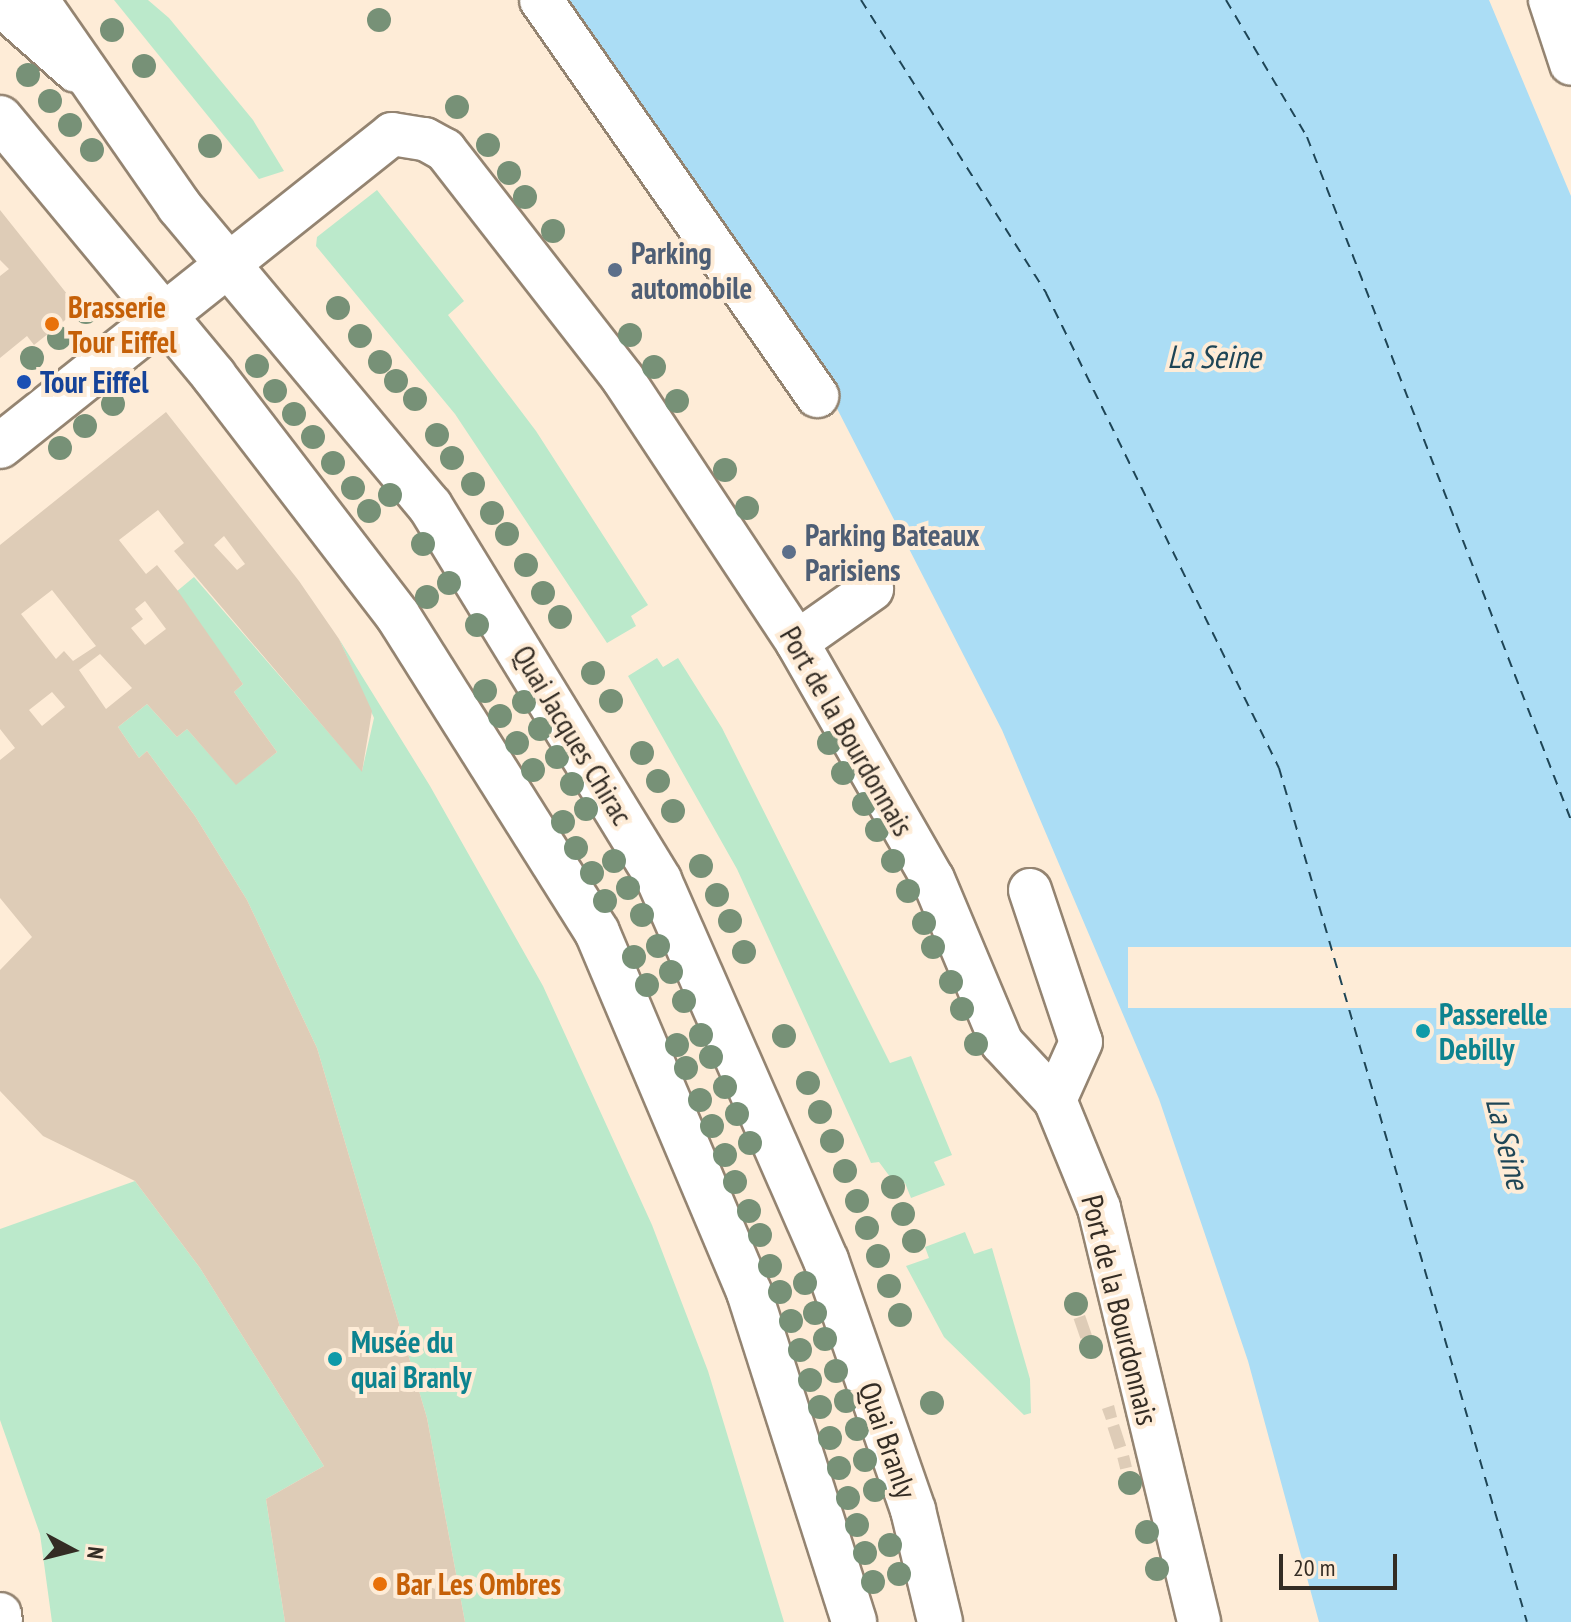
<!DOCTYPE html>
<meta charset="utf-8">
<style>
body{margin:0}
#map{position:relative;width:1571px;height:1622px;overflow:hidden;background:#feecd7;font-family:"PT Sans Narrow",sans-serif}
div>[style]{position:absolute}
[style*='--x']{left:calc(var(--x)*1px);top:calc(var(--y)*1px);width:calc(var(--w)*1px);rotate:calc(var(--a)*1deg)}
.green>*{inset:0;background:#bbe9cb}
.water>*{inset:0;background:#abddf5}
.pier>*{inset:0;background:#feecd7;transform-origin:0 0}
.ferry>*{height:2px;margin-top:-1px;transform-origin:0;background:repeating-linear-gradient(90deg,#1e4556 0 10px,transparent 0 18px)}
.building>*{inset:0;background:#deccb7;transform-origin:0 0}
.roads{filter:drop-shadow(2px 0 #948471) drop-shadow(-2px 0 #948471) drop-shadow(0 2px #948471) drop-shadow(0 -2px #948471)}
.minor>*{height:42px;margin:-21px;padding:0 21px;transform-origin:21px;border-radius:21px;background:#fff}
.major>*{height:44px;margin:-22px;padding:0 22px;transform-origin:22px;border-radius:22px;background:#fff}
.trees>*{width:24px;height:24px;margin:-12px;border-radius:50%;background:#779177}
.dots>*{width:22px;height:22px;translate:-50% -50%;box-sizing:border-box;border:4px solid #feecd7;border-radius:50%}
span{translate:-50% -50%;white-space:nowrap;text-align:center;line-height:1.15;-webkit-text-stroke:8px #feecd7;paint-order:stroke}
.service-label{font-size:30px;color:#4e5e75;font-weight:700}
.left{translate:0 -50%;text-align:left}
.food-label{font-size:30px;color:#c56008;font-weight:700}
.transit-label{font-size:30px;color:#164399;font-weight:700}
.street-label{font-size:30px;color:#332c24}
.culture-label{font-size:30px;color:#0d838f;font-weight:700}
.water-label{font-size:32px;color:#1e4556;font-style:italic}
.north{position:absolute;left:32px;top:1510px;width:80px;height:80px;-webkit-text-stroke:6px #feecd7;paint-order:stroke;rotate:97deg;font-size:22px;font-weight:700;line-height:32px;text-align:center;color:#332c24}
.north::after{content:'';display:block;margin:auto;width:28px;height:36px;background:#332c24;clip-path:polygon(50% 0,100% 100%,50% 72%,0 100%)}
.scale{position:absolute;left:1279px;top:1554px;width:118px;height:36px;box-sizing:border-box;border:4px solid #332c24;border-top:0;padding-left:10px;font-size:24px;line-height:28px;white-space:nowrap;color:#332c24;-webkit-text-stroke:6px #feecd7;paint-order:stroke}
</style>
<div id="map">
<div class="green">
<i style="clip-path:polygon(114px 0,148px 0,169px 18px,253px 120px,284px 171px,259px 179px)"></i>
<i style="clip-path:polygon(377px 190px,464px 301px,448px 315px,536px 431px,648px 605px,631px 616px,636px 626px,607px 643px,455px 414px,316px 246px,317px 237px)"></i>
<i style="clip-path:polygon(194px 577px,362px 771px,374px 718px,339px 639px,430px 786px,543px 986px,652px 1225px,708px 1371px,784px 1622px,465px 1622px,427px 1418px,317px 1048px,247px 900px,195px 816px,147px 751px,139px 758px,118px 727px,147px 704px,177px 737px,187px 729px,236px 784px,277px 752px,234px 692px,243px 684px,176px 592px)"></i>
<i style="clip-path:polygon(657px 658px,663px 667px,678px 658px,722px 728px,890px 1063px,911px 1056px,952px 1155px,934px 1162px,945px 1185px,911px 1198px,905px 1183px,896px 1185px,879px 1162px,871px 1163px,737px 869px,628px 676px)"></i>
<i style="clip-path:polygon(135px 1181px,200px 1268px,324px 1466px,266px 1499px,285px 1622px,52px 1622px,40px 1534px,0 1420px,0 1229px)"></i>
<i style="clip-path:polygon(965px 1232px,974px 1254px,992px 1248px,1030px 1379px,1031px 1413px,1024px 1415px,944px 1337px,906px 1266px,929px 1258px,925px 1247px)"></i>
</div>
<div class="water">
<i style="clip-path:polygon(563px 0,1489px 0,1571px 196px,1571px 1622px,1319px 1622px,1248px 1361px,1159px 1099px,1002px 730px,828px 391px,704px 192px)"></i>
</div>
<div class="pier">
<i style="left:1571px;top:947px;width:61px;height:443px;rotate:90deg"></i>
</div>
<div class="ferry">
<i style="--x:861;--y:0;--w:347;--a:57.7"></i>
<i style="--x:1046;--y:293;--w:529;--a:63.87"></i>
<i style="--x:1279;--y:768;--w:889;--a:73.81"></i>
<i style="--x:1226;--y:0;--w:159;--a:59.4"></i>
<i style="--x:1307;--y:137;--w:732;--a:68.87"></i>
</div>
<div class="building">
<i style="clip-path:polygon(0 210px,79px 309px,34px 345px,27px 336px,0 358px,0 276px,9px 269px,0 260px)"></i>
<i style="clip-path:polygon(evenodd,166px 412px,299px 581px,339px 639px,372px 711px,362px 772px,174px 551px,184px 543px,158px 510px,119px 540px,146px 574px,157px 565px,178px 591px,243px 684px,234px 692px,277px 752px,236px 785px,187px 729px,177px 737px,147px 704px,118px 727px,139px 758px,147px 751px,195px 816px,247px 900px,317px 1048px,427px 1418px,465px 1622px,285px 1622px,266px 1499px,324px 1466px,200px 1268px,135px 1181px,43px 1136px,0 1091px,0 970px,32px 937px,0 898px,0 760px,15px 748px,0 729px,0 545px,166px 412px,224px 536px,245px 564px,237px 570px,214px 545px,224px 536px,166px 412px,52px 590px,96px 646px,73px 661px,64px 651px,56px 659px,21px 614px,52px 590px,166px 412px,145px 601px,166px 629px,145px 645px,131px 628px,143px 619px,135px 609px,145px 601px,166px 412px,100px 654px,132px 688px,106px 709px,79px 670px,100px 654px,166px 412px,52px 692px,65px 707px,42px 726px,29px 710px,52px 692px)"></i>
<i style="left:1085px;top:1315px;width:21px;height:12px;rotate:71deg"></i>
<i style="clip-path:polygon(1114px 1405px,1117px 1417px,1106px 1420px,1102px 1409px)"></i>
<i style="left:1119px;top:1424px;width:23px;height:12px;rotate:72deg"></i>
<i style="left:1129px;top:1455px;width:12px;height:12px;rotate:76deg"></i>
</div>
<div class="roads">
<div class="minor">
<i style="--x:541;--y:0;--w:483;--a:55.1"></i>
<i style="--x:1550;--y:0;--w:67;--a:71.8"></i>
<i style="--x:0;--y:4;--w:101;--a:41.4"></i>
<i style="--x:230;--y:263;--w:207;--a:-38.5"></i>
<i style="--x:392;--y:134;--w:33;--a:9"></i>
<i style="--x:425;--y:139;--w:23;--a:29"></i>
<i style="--x:445;--y:150;--w:290;--a:52.1"></i>
<i style="--x:623;--y:379;--w:315;--a:56.5"></i>
<i style="--x:797;--y:642;--w:273;--a:60.2"></i>
<i style="--x:933;--y:879;--w:178;--a:67.2"></i>
<i style="--x:1002;--y:1043;--w:78;--a:47.1"></i>
<i style="--x:1055;--y:1100;--w:117;--a:67.8"></i>
<i style="--x:1099;--y:1208;--w:426;--a:76.4"></i>
<i style="--x:797;--y:642;--w:92;--a:-35.2"></i>
<i style="--x:1030;--y:890;--w:160;--a:71.5"></i>
<i style="--x:1081;--y:1042;--w:64;--a:114.1"></i>
<i style="--x:0;--y:1614;--w:8;--a:83"></i>
</div>
<div class="major">
<i style="--x:36;--y:0;--w:251;--a:55.2"></i>
<i style="--x:179;--y:206;--w:391;--a:50.1"></i>
<i style="--x:430;--y:506;--w:439;--a:58.5"></i>
<i style="--x:659;--y:880;--w:415;--a:66.3"></i>
<i style="--x:826;--y:1260;--w:265;--a:70.8"></i>
<i style="--x:913;--y:1510;--w:115;--a:76.4"></i>
<i style="--x:0;--y:118;--w:335;--a:50.3"></i>
<i style="--x:214;--y:376;--w:302;--a:52.5"></i>
<i style="--x:398;--y:616;--w:373;--a:57.8"></i>
<i style="--x:597;--y:932;--w:391;--a:67.1"></i>
<i style="--x:749;--y:1292;--w:346;--a:72.3"></i>
<i style="--x:0;--y:446;--w:294;--a:-38.5"></i>
</div>
</div>
<div class="trees">
<i style="left:379px;top:20px"></i>
<i style="left:112px;top:30px"></i>
<i style="left:144px;top:66px"></i>
<i style="left:28px;top:75px"></i>
<i style="left:50px;top:101px"></i>
<i style="left:457px;top:107px"></i>
<i style="left:70px;top:125px"></i>
<i style="left:488px;top:145px"></i>
<i style="left:210px;top:146px"></i>
<i style="left:92px;top:150px"></i>
<i style="left:509px;top:173px"></i>
<i style="left:525px;top:197px"></i>
<i style="left:553px;top:231px"></i>
<i style="left:338px;top:308px"></i>
<i style="left:86px;top:312px"></i>
<i style="left:630px;top:335px"></i>
<i style="left:360px;top:336px"></i>
<i style="left:59px;top:338px"></i>
<i style="left:32px;top:358px"></i>
<i style="left:380px;top:362px"></i>
<i style="left:257px;top:366px"></i>
<i style="left:654px;top:367px"></i>
<i style="left:396px;top:381px"></i>
<i style="left:275px;top:391px"></i>
<i style="left:415px;top:399px"></i>
<i style="left:677px;top:401px"></i>
<i style="left:113px;top:404px"></i>
<i style="left:294px;top:414px"></i>
<i style="left:85px;top:426px"></i>
<i style="left:437px;top:435px"></i>
<i style="left:313px;top:437px"></i>
<i style="left:60px;top:448px"></i>
<i style="left:452px;top:458px"></i>
<i style="left:333px;top:463px"></i>
<i style="left:725px;top:470px"></i>
<i style="left:473px;top:484px"></i>
<i style="left:353px;top:488px"></i>
<i style="left:390px;top:495px"></i>
<i style="left:747px;top:508px"></i>
<i style="left:369px;top:511px"></i>
<i style="left:492px;top:513px"></i>
<i style="left:507px;top:534px"></i>
<i style="left:423px;top:544px"></i>
<i style="left:526px;top:565px"></i>
<i style="left:449px;top:583px"></i>
<i style="left:543px;top:593px"></i>
<i style="left:427px;top:597px"></i>
<i style="left:560px;top:617px"></i>
<i style="left:477px;top:625px"></i>
<i style="left:593px;top:673px"></i>
<i style="left:485px;top:691px"></i>
<i style="left:611px;top:701px"></i>
<i style="left:524px;top:702px"></i>
<i style="left:500px;top:716px"></i>
<i style="left:540px;top:729px"></i>
<i style="left:517px;top:743px"></i>
<i style="left:829px;top:743px"></i>
<i style="left:642px;top:753px"></i>
<i style="left:557px;top:757px"></i>
<i style="left:533px;top:770px"></i>
<i style="left:843px;top:773px"></i>
<i style="left:658px;top:781px"></i>
<i style="left:572px;top:784px"></i>
<i style="left:864px;top:804px"></i>
<i style="left:586px;top:809px"></i>
<i style="left:673px;top:811px"></i>
<i style="left:563px;top:822px"></i>
<i style="left:877px;top:830px"></i>
<i style="left:576px;top:848px"></i>
<i style="left:614px;top:861px"></i>
<i style="left:893px;top:861px"></i>
<i style="left:701px;top:866px"></i>
<i style="left:592px;top:873px"></i>
<i style="left:628px;top:888px"></i>
<i style="left:908px;top:891px"></i>
<i style="left:717px;top:895px"></i>
<i style="left:605px;top:901px"></i>
<i style="left:642px;top:915px"></i>
<i style="left:730px;top:921px"></i>
<i style="left:924px;top:923px"></i>
<i style="left:658px;top:946px"></i>
<i style="left:933px;top:947px"></i>
<i style="left:744px;top:952px"></i>
<i style="left:634px;top:957px"></i>
<i style="left:671px;top:972px"></i>
<i style="left:951px;top:982px"></i>
<i style="left:647px;top:985px"></i>
<i style="left:684px;top:1001px"></i>
<i style="left:962px;top:1009px"></i>
<i style="left:701px;top:1035px"></i>
<i style="left:784px;top:1036px"></i>
<i style="left:976px;top:1044px"></i>
<i style="left:677px;top:1045px"></i>
<i style="left:711px;top:1057px"></i>
<i style="left:686px;top:1068px"></i>
<i style="left:808px;top:1083px"></i>
<i style="left:725px;top:1087px"></i>
<i style="left:700px;top:1100px"></i>
<i style="left:820px;top:1112px"></i>
<i style="left:737px;top:1114px"></i>
<i style="left:712px;top:1126px"></i>
<i style="left:832px;top:1141px"></i>
<i style="left:750px;top:1143px"></i>
<i style="left:725px;top:1155px"></i>
<i style="left:845px;top:1171px"></i>
<i style="left:735px;top:1182px"></i>
<i style="left:893px;top:1187px"></i>
<i style="left:857px;top:1201px"></i>
<i style="left:749px;top:1211px"></i>
<i style="left:903px;top:1214px"></i>
<i style="left:867px;top:1228px"></i>
<i style="left:760px;top:1235px"></i>
<i style="left:914px;top:1241px"></i>
<i style="left:878px;top:1256px"></i>
<i style="left:770px;top:1266px"></i>
<i style="left:805px;top:1283px"></i>
<i style="left:889px;top:1286px"></i>
<i style="left:780px;top:1292px"></i>
<i style="left:1076px;top:1304px"></i>
<i style="left:815px;top:1313px"></i>
<i style="left:900px;top:1315px"></i>
<i style="left:791px;top:1321px"></i>
<i style="left:825px;top:1339px"></i>
<i style="left:1091px;top:1347px"></i>
<i style="left:800px;top:1350px"></i>
<i style="left:836px;top:1371px"></i>
<i style="left:810px;top:1380px"></i>
<i style="left:846px;top:1401px"></i>
<i style="left:932px;top:1403px"></i>
<i style="left:820px;top:1407px"></i>
<i style="left:857px;top:1429px"></i>
<i style="left:830px;top:1438px"></i>
<i style="left:865px;top:1460px"></i>
<i style="left:839px;top:1468px"></i>
<i style="left:1130px;top:1483px"></i>
<i style="left:875px;top:1490px"></i>
<i style="left:848px;top:1498px"></i>
<i style="left:857px;top:1525px"></i>
<i style="left:1147px;top:1532px"></i>
<i style="left:890px;top:1545px"></i>
<i style="left:865px;top:1553px"></i>
<i style="left:1157px;top:1569px"></i>
<i style="left:899px;top:1574px"></i>
<i style="left:873px;top:1582px"></i>
</div>
<div class="dots">
<i style="left:615px;top:270px;background:#5c6f8a"></i>
<i style="left:52px;top:324px;background:#e8710a"></i>
<i style="left:24px;top:382px;background:#1a4fb4"></i>
<i style="left:789px;top:552px;background:#5c6f8a"></i>
<i style="left:1423px;top:1031px;background:#0f9aa8"></i>
<i style="left:335px;top:1359px;background:#0f9aa8"></i>
<i style="left:380px;top:1584px;background:#e8710a"></i>
</div>
<div class="service-label">
<span class="left" style="left:631px;top:270px">Parking<br>automobile</span>
<span class="left" style="left:805px;top:552px">Parking Bateaux<br>Parisiens</span>
</div>
<div class="food-label">
<span class="left" style="left:68px;top:324px">Brasserie<br>Tour Eiffel</span>
<span class="left" style="left:396px;top:1584px">Bar Les Ombres</span>
</div>
<div class="transit-label">
<span class="left" style="left:40px;top:382px">Tour Eiffel</span>
</div>
<div class="street-label">
<span style="left:847px;top:731px;rotate:60deg">Port de la Bourdonnais</span>
<span style="left:573px;top:735px;rotate:59deg">Quai Jacques Chirac</span>
<span style="left:1120px;top:1310px;rotate:76deg">Port de la Bourdonnais</span>
<span style="left:888px;top:1440px;rotate:71deg">Quai Branly</span>
</div>
<div class="culture-label">
<span class="left" style="left:1439px;top:1031px">Passerelle<br>Debilly</span>
<span class="left" style="left:351px;top:1359px">Musée du<br>quai Branly</span>
</div>
<div class="water-label">
<span style="left:1214px;top:356px">La Seine</span>
<span style="left:1508px;top:1143px;rotate:76deg">La Seine</span>
</div>
<div class="north">N</div>
<div class="scale">20 m</div>
</div>
